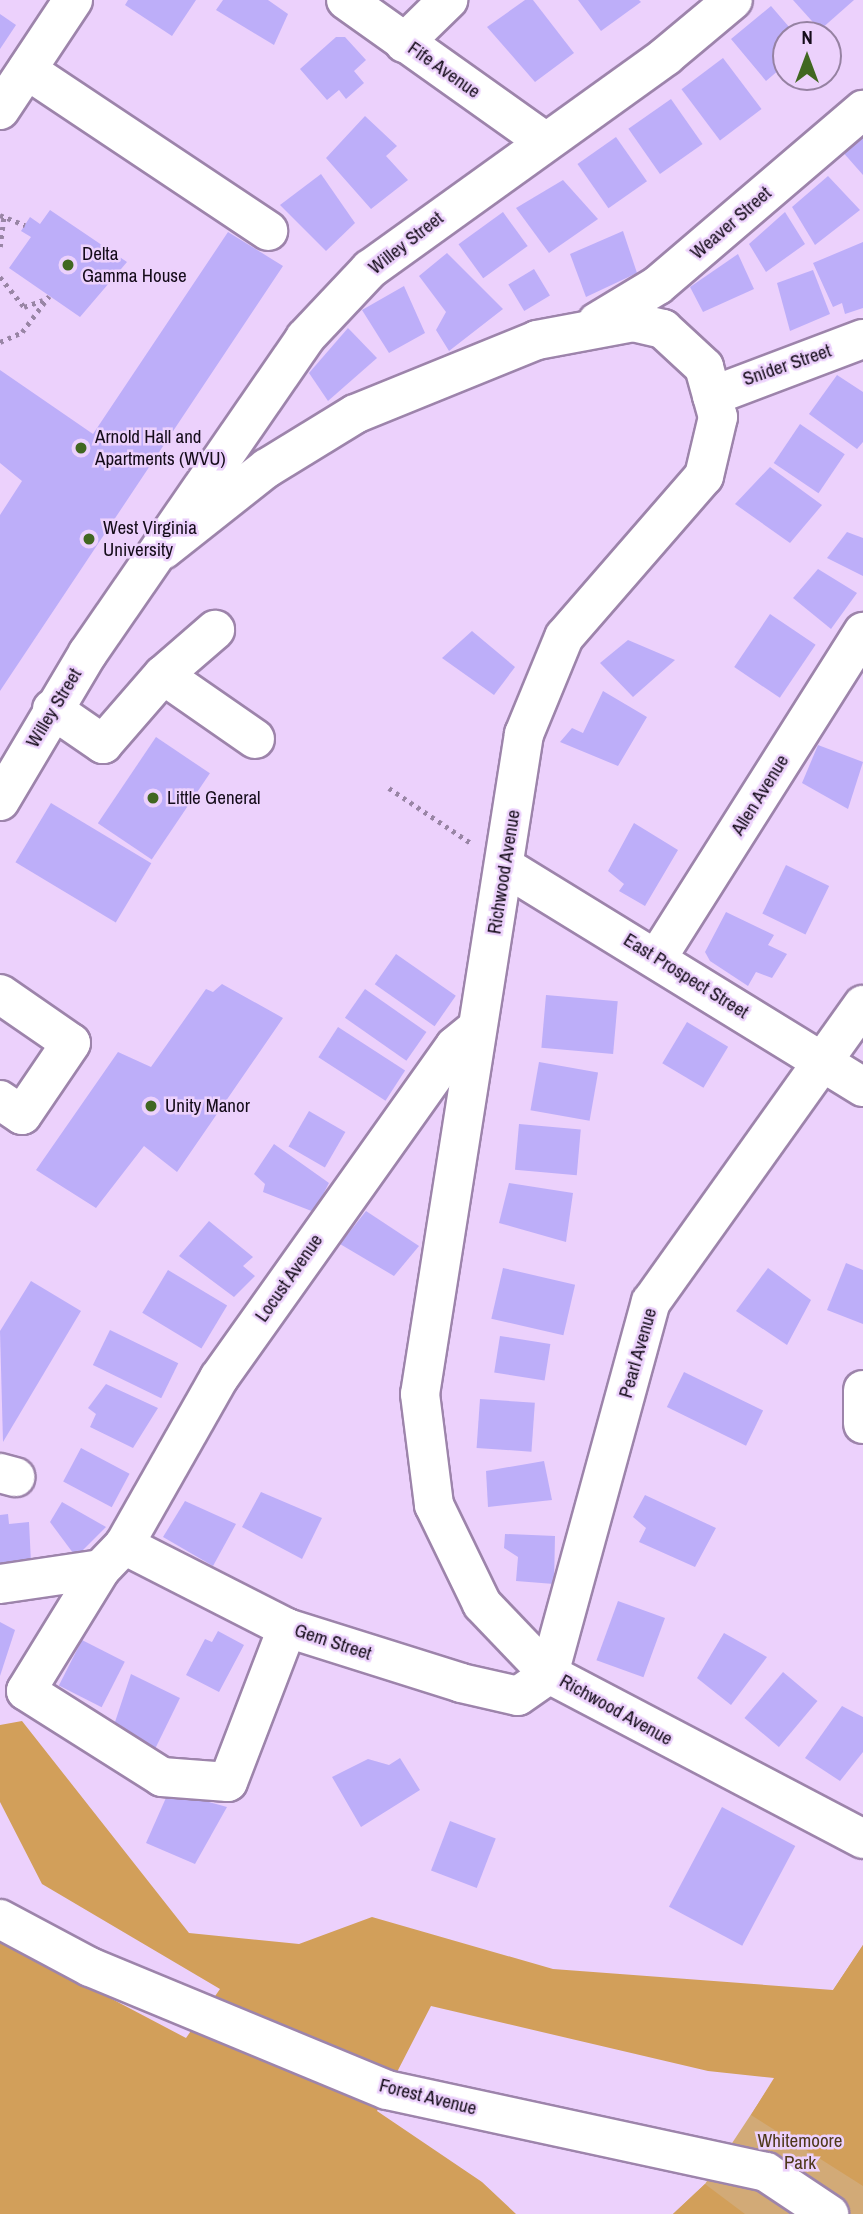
<!DOCTYPE html>
<style>
body{margin:0}
#map{position:relative;width:863px;height:2214px;overflow:hidden;background:#ecd1fc;font-family:"Archivo Narrow",sans-serif}
div>[style]{position:absolute}
[style*='--x']{left:calc(var(--x)*1px);top:calc(var(--y)*1px);width:calc(var(--w)*1px);rotate:calc(var(--a)*1deg)}
.green>*{inset:0;background:#d2aa77}
.forest>*{inset:0;background:#d29f5a}
.building>*{inset:0;background:#bdaef9;transform-origin:0 0}
.path>*{height:4.5px;margin-top:-2.25px;transform-origin:0;background:repeating-linear-gradient(90deg,#9985a5 0 3.5px,transparent 0 8.5px)}
.roads{filter:drop-shadow(2px 0 #9d84ab) drop-shadow(-2px 0 #9d84ab) drop-shadow(0 2px #9d84ab) drop-shadow(0 -2px #9d84ab)}
.minor>*{height:38px;margin:-19px;padding:0 19px;transform-origin:19px;border-radius:19px;background:#fff}
.major>*{height:38px;margin:-19px;padding:0 19px;transform-origin:19px;border-radius:19px;background:#fff}
.dots>*{width:19px;height:19px;translate:-50% -50%;box-sizing:border-box;border:4px solid #ecd1fc;border-radius:50%}
span{translate:-50% -50%;white-space:nowrap;text-align:center;line-height:1.15;-webkit-text-stroke:5px #ecd1fc;paint-order:stroke}
.street-label{font-size:19px;color:#150c1a}
.poi-label{font-size:19px;color:#150c1a}
.left{translate:0 -50%;text-align:left}
.park-label{font-size:19px;color:#4e381a}
.north{position:absolute;left:772px;top:21px;width:70px;height:70px;box-sizing:border-box;background:#ecd1fc;border:2px solid #9682a2;border-radius:50%;rotate:0deg;font-size:19px;font-weight:700;line-height:28px;text-align:center;color:#150c1a}
.north::after{content:'';display:block;margin:auto;width:24px;height:32px;background:#416721;clip-path:polygon(50% 0,100% 100%,50% 72%,0 100%)}
</style>
<div id="map">
<div class="green">
<i style="clip-path:polygon(863px 1945px,863px 2214px,673px 2214px,705px 2184px)"></i>
</div>
<div class="forest">
<i style="clip-path:polygon(22px 1721px,189px 1933px,299px 1944px,372px 1917px,553px 1969px,833px 1990px,863px 1945px,863px 2186px,751px 2115px,774px 2078px,708px 2071px,431px 2006px,377px 2111px,482px 2182px,516px 2214px,0 2214px,0 1940px,186px 2038px,220px 1989px,42px 1884px,0 1802px,0 1725px)"></i>
<i style="clip-path:polygon(705px 2184px,745px 2214px,673px 2214px)"></i>
</div>
<div class="building">
<i style="clip-path:polygon(128px 0,196px 0,172px 36px,125px 5px)"></i>
<i style="clip-path:polygon(223px 0,268px 0,288px 14px,274px 45px,216px 10px)"></i>
<i style="clip-path:polygon(525px 0,533px 0,574px 53px,535px 82px,487px 27px)"></i>
<i style="clip-path:polygon(578px 0,639px 0,641px 2px,601px 31px)"></i>
<i style="clip-path:polygon(793px 0,854px 0,820px 30px)"></i>
<i style="clip-path:polygon(771px 6px,796px 35px,786px 35px,786px 64px,766px 81px,731px 39px)"></i>
<i style="clip-path:polygon(0 14px,16px 25px,0 49px)"></i>
<i style="clip-path:polygon(336px 37px,345px 37px,366px 60px,354px 71px,364px 83px,346px 99px,339px 90px,327px 100px,300px 69px)"></i>
<i style="left:723px;top:58px;width:64px;height:52px;rotate:53deg"></i>
<i style="left:671px;top:99px;width:55px;height:52px;rotate:55deg"></i>
<i style="clip-path:polygon(365px 116px,397px 146px,386px 156px,408px 180px,371px 209px,326px 158px)"></i>
<i style="clip-path:polygon(863px 129px,863px 175px,841px 150px)"></i>
<i style="left:616px;top:137px;width:54px;height:47px;rotate:55deg"></i>
<i style="clip-path:polygon(321px 174px,355px 223px,326px 251px,280px 205px)"></i>
<i style="clip-path:polygon(828px 176px,860px 210px,815px 245px,792px 207px)"></i>
<i style="clip-path:polygon(563px 180px,598px 219px,549px 253px,516px 208px)"></i>
<i style="clip-path:polygon(50px 210px,127px 262px,80px 317px,9px 268px,31px 237px,21px 231px,30px 217px,40px 224px)"></i>
<i style="left:503px;top:212px;width:42px;height:55px;rotate:54deg"></i>
<i style="clip-path:polygon(785px 212px,805px 244px,766px 272px,749px 244px)"></i>
<i style="clip-path:polygon(623px 231px,637px 273px,586px 297px,570px 254px)"></i>
<i style="clip-path:polygon(228px 232px,283px 266px,0 691px,0 515px,22px 481px,0 463px,0 370px,93px 434px)"></i>
<i style="clip-path:polygon(863px 242px,863px 308px,845px 314px,842px 303px,833px 307px,813px 263px)"></i>
<i style="clip-path:polygon(447px 253px,503px 309px,449px 351px,436px 330px,446px 312px,419px 276px)"></i>
<i style="clip-path:polygon(738px 254px,754px 289px,703px 312px,690px 287px)"></i>
<i style="left:534px;top:269px;width:31px;height:30px;rotate:59deg"></i>
<i style="clip-path:polygon(813px 270px,830px 314px,790px 331px,777px 283px)"></i>
<i style="clip-path:polygon(404px 286px,425px 333px,389px 353px,362px 310px)"></i>
<i style="clip-path:polygon(348px 328px,377px 358px,328px 401px,309px 373px)"></i>
<i style="clip-path:polygon(837px 375px,863px 392px,863px 442px,857px 449px,809px 414px)"></i>
<i style="left:800px;top:424px;width:54px;height:47px;rotate:34deg"></i>
<i style="clip-path:polygon(770px 467px,822px 505px,790px 543px,735px 504px)"></i>
<i style="clip-path:polygon(847px 532px,863px 538px,863px 576px,827px 558px)"></i>
<i style="clip-path:polygon(818px 569px,857px 593px,831px 629px,793px 598px)"></i>
<i style="left:770px;top:614px;width:55px;height:64px;rotate:34deg"></i>
<i style="clip-path:polygon(472px 631px,515px 667px,494px 695px,442px 658px)"></i>
<i style="clip-path:polygon(628px 640px,675px 660px,633px 697px,600px 663px)"></i>
<i style="clip-path:polygon(603px 691px,647px 717px,618px 766px,560px 742px,572px 728px,583px 733px)"></i>
<i style="left:156px;top:737px;width:65px;height:104px;rotate:34deg"></i>
<i style="clip-path:polygon(818px 745px,863px 762px,848px 809px,802px 783px)"></i>
<i style="left:51px;top:803px;width:117px;height:69px;rotate:31deg"></i>
<i style="clip-path:polygon(634px 823px,678px 850px,645px 906px,619px 891px,624px 884px,608px 871px)"></i>
<i style="left:786px;top:865px;width:48px;height:54px;rotate:26deg"></i>
<i style="clip-path:polygon(726px 912px,774px 935px,768px 945px,787px 954px,772px 978px,756px 972px,748px 986px,710px 961px,705px 952px)"></i>
<i style="left:396px;top:954px;width:73px;height:37px;rotate:35deg"></i>
<i style="clip-path:polygon(222px 984px,283px 1018px,177px 1172px,144px 1146px,96px 1208px,36px 1170px,118px 1052px,151px 1067px,206px 989px,213px 992px)"></i>
<i style="left:365px;top:989px;width:75px;height:35px;rotate:35deg"></i>
<i style="left:546px;top:995px;width:72px;height:53px;rotate:5deg"></i>
<i style="left:687px;top:1022px;width:48px;height:48px;rotate:31deg"></i>
<i style="left:338px;top:1027px;width:80px;height:36px;rotate:33deg"></i>
<i style="left:539px;top:1062px;width:60px;height:49px;rotate:10deg"></i>
<i style="left:309px;top:1111px;width:42px;height:41px;rotate:30deg"></i>
<i style="left:519px;top:1124px;width:62px;height:46px;rotate:5deg"></i>
<i style="clip-path:polygon(274px 1144px,329px 1183px,314px 1212px,263px 1192px,265px 1184px,254px 1174px)"></i>
<i style="clip-path:polygon(509px 1183px,573px 1193px,566px 1242px,499px 1223px)"></i>
<i style="clip-path:polygon(366px 1211px,419px 1246px,394px 1276px,340px 1244px)"></i>
<i style="clip-path:polygon(209px 1221px,253px 1257px,243px 1266px,255px 1276px,234px 1297px,179px 1256px)"></i>
<i style="clip-path:polygon(846px 1263px,863px 1270px,863px 1324px,827px 1310px)"></i>
<i style="left:503px;top:1268px;width:74px;height:52px;rotate:13deg"></i>
<i style="clip-path:polygon(768px 1268px,811px 1300px,787px 1345px,736px 1311px)"></i>
<i style="left:168px;top:1270px;width:69px;height:50px;rotate:31deg"></i>
<i style="clip-path:polygon(31px 1281px,81px 1311px,3px 1442px,0 1331px)"></i>
<i style="left:110px;top:1330px;width:76px;height:39px;rotate:26deg"></i>
<i style="left:500px;top:1336px;width:51px;height:37px;rotate:9deg"></i>
<i style="left:684px;top:1372px;width:88px;height:39px;rotate:26deg"></i>
<i style="clip-path:polygon(106px 1384px,158px 1408px,133px 1448px,90px 1427px,96px 1414px,88px 1408px)"></i>
<i style="left:480px;top:1399px;width:55px;height:49px;rotate:4deg"></i>
<i style="left:81px;top:1448px;width:55px;height:38px;rotate:28deg"></i>
<i style="clip-path:polygon(544px 1461px,552px 1500px,488px 1507px,486px 1471px)"></i>
<i style="clip-path:polygon(261px 1492px,322px 1518px,302px 1559px,242px 1527px)"></i>
<i style="clip-path:polygon(645px 1495px,716px 1528px,695px 1567px,639px 1542px,646px 1528px,633px 1517px)"></i>
<i style="clip-path:polygon(185px 1501px,236px 1524px,213px 1566px,163px 1537px)"></i>
<i style="clip-path:polygon(62px 1502px,106px 1527px,76px 1557px,50px 1522px)"></i>
<i style="clip-path:polygon(8px 1514px,9px 1524px,29px 1522px,31px 1562px,0 1563px,0 1515px)"></i>
<i style="clip-path:polygon(505px 1534px,555px 1536px,554px 1584px,516px 1581px,518px 1557px,504px 1548px)"></i>
<i style="left:618px;top:1601px;width:50px;height:63px;rotate:20deg"></i>
<i style="clip-path:polygon(0 1622px,15px 1630px,0 1676px)"></i>
<i style="clip-path:polygon(218px 1631px,244px 1645px,219px 1692px,186px 1675px,205px 1639px,212px 1642px)"></i>
<i style="clip-path:polygon(724px 1633px,767px 1657px,731px 1705px,697px 1678px)"></i>
<i style="left:82px;top:1640px;width:48px;height:51px;rotate:27deg"></i>
<i style="left:783px;top:1672px;width:45px;height:60px;rotate:40deg"></i>
<i style="clip-path:polygon(131px 1674px,180px 1698px,155px 1749px,115px 1722px)"></i>
<i style="clip-path:polygon(842px 1706px,863px 1717px,863px 1752px,840px 1781px,805px 1758px)"></i>
<i style="clip-path:polygon(400px 1758px,420px 1790px,361px 1827px,332px 1777px,368px 1759px,389px 1765px)"></i>
<i style="clip-path:polygon(169px 1791px,227px 1807px,195px 1864px,146px 1843px)"></i>
<i style="left:722px;top:1807px;width:83px;height:113px;rotate:28deg"></i>
<i style="left:450px;top:1821px;width:49px;height:53px;rotate:21deg"></i>
</div>
<div class="path">
<i style="--x:0;--y:215;--w:27;--a:22"></i>
<i style="--x:0;--y:247;--w:31;--a:-83"></i>
<i style="--x:0;--y:277;--w:38;--a:51"></i>
<i style="--x:24;--y:307;--w:20;--a:-20"></i>
<i style="--x:0;--y:342;--w:24;--a:-24"></i>
<i style="--x:22;--y:332;--w:45;--a:-53.1"></i>
<i style="--x:389;--y:788;--w:99;--a:33.9"></i>
</div>
<div class="roads">
<div class="minor">
<i style="--x:346;--y:0;--w:242;--a:35.4"></i>
<i style="--x:404;--y:43;--w:62;--a:-44.3"></i>
<i style="--x:27;--y:70;--w:290;--a:33.7"></i>
<i style="--x:0;--y:110;--w:132;--a:-56.4"></i>
<i style="--x:597;--y:322;--w:71;--a:-31.2"></i>
<i style="--x:658;--y:285;--w:270;--a:-40.5"></i>
<i style="--x:712;--y:396;--w:161;--a:-20.7"></i>
<i style="--x:163;--y:550;--w:132;--a:-38.3"></i>
<i style="--x:267;--y:468;--w:103;--a:-31.5"></i>
<i style="--x:355;--y:414;--w:196;--a:-22.1"></i>
<i style="--x:537;--y:340;--w:98;--a:-10.6"></i>
<i style="--x:633;--y:322;--w:31;--a:13"></i>
<i style="--x:663;--y:329;--w:56;--a:42.8"></i>
<i style="--x:704;--y:367;--w:52;--a:74.4"></i>
<i style="--x:718;--y:417;--w:61;--a:103.3"></i>
<i style="--x:704;--y:476;--w:213;--a:131"></i>
<i style="--x:564;--y:637;--w:105;--a:112.4"></i>
<i style="--x:524;--y:734;--w:668;--a:98.95"></i>
<i style="--x:420;--y:1394;--w:112;--a:82.8"></i>
<i style="--x:434;--y:1505;--w:110;--a:64.1"></i>
<i style="--x:482;--y:1604;--w:97;--a:46.3"></i>
<i style="--x:549;--y:1674;--w:355;--a:27.7"></i>
<i style="--x:163;--y:675;--w:112;--a:34.8"></i>
<i style="--x:52;--y:709;--w:62;--a:34.5"></i>
<i style="--x:103;--y:744;--w:91;--a:-49"></i>
<i style="--x:163;--y:675;--w:69;--a:-40.9"></i>
<i style="--x:507;--y:868;--w:418;--a:31.6"></i>
<i style="--x:657;--y:958;--w:386;--a:-57.7"></i>
<i style="--x:0;--y:994;--w:86;--a:34.6"></i>
<i style="--x:71;--y:1043;--w:87;--a:124.2"></i>
<i style="--x:22;--y:1115;--w:27;--a:-146"></i>
<i style="--x:863;--y:1390;--w:34;--a:90"></i>
<i style="--x:0;--y:1473;--w:16;--a:15"></i>
<i style="--x:124;--y:1545;--w:183;--a:27"></i>
<i style="--x:287;--y:1628;--w:182;--a:17.5"></i>
<i style="--x:461;--y:1683;--w:58;--a:12.8"></i>
<i style="--x:518;--y:1696;--w:38;--a:-35"></i>
<i style="--x:549;--y:1674;--w:386;--a:-74.7"></i>
<i style="--x:651;--y:1302;--w:365;--a:-54.5"></i>
<i style="--x:101;--y:1569;--w:143;--a:121.6"></i>
<i style="--x:26;--y:1691;--w:161;--a:32.3"></i>
<i style="--x:162;--y:1777;--w:66;--a:4.3"></i>
<i style="--x:228;--y:1782;--w:165;--a:-69"></i>
<i style="--x:0;--y:1584;--w:102;--a:-8.4"></i>
<i style="--x:101;--y:1569;--w:33;--a:-46"></i>
<i style="--x:124;--y:1545;--w:192;--a:-60.4"></i>
<i style="--x:219;--y:1378;--w:407;--a:-54.6"></i>
<i style="--x:455;--y:1046;--w:28;--a:-39"></i>
<i style="--x:0;--y:1919;--w:102;--a:28.1"></i>
<i style="--x:90;--y:1967;--w:321;--a:22.5"></i>
<i style="--x:387;--y:2090;--w:388;--a:12.2"></i>
<i style="--x:766;--y:2172;--w:76;--a:33.7"></i>
</div>
<div class="major">
<i style="--x:0;--y:801;--w:172;--a:-59.3"></i>
<i style="--x:88;--y:653;--w:383;--a:-55.4"></i>
<i style="--x:305;--y:338;--w:95;--a:-46.7"></i>
<i style="--x:370;--y:269;--w:365;--a:-35.7"></i>
<i style="--x:666;--y:56;--w:87;--a:-39.9"></i>
</div>
</div>
<div class="dots">
<i style="left:68px;top:265px;background:#416721"></i>
<i style="left:81px;top:448px;background:#416721"></i>
<i style="left:89px;top:539px;background:#416721"></i>
<i style="left:153px;top:798px;background:#416721"></i>
<i style="left:151px;top:1106px;background:#416721"></i>
</div>
<div class="street-label">
<span style="left:444px;top:70px;rotate:35deg">Fife Avenue</span>
<span style="left:731px;top:223px;rotate:-41deg">Weaver Street</span>
<span style="left:406px;top:243px;rotate:-38deg">Willey Street</span>
<span style="left:787px;top:365px;rotate:-19deg">Snider Street</span>
<span style="left:54px;top:708px;rotate:-59deg">Willey Street</span>
<span style="left:760px;top:795px;rotate:-58deg">Allen Avenue</span>
<span style="left:504px;top:872px;rotate:-81deg">Richwood Avenue</span>
<span style="left:686px;top:976px;rotate:32deg">East Prospect Street</span>
<span style="left:289px;top:1278px;rotate:-55deg">Locust Avenue</span>
<span style="left:638px;top:1353px;rotate:-74deg">Pearl Avenue</span>
<span style="left:333px;top:1642px;rotate:18deg">Gem Street</span>
<span style="left:616px;top:1710px;rotate:29deg">Richwood Avenue</span>
<span style="left:428px;top:2097px;rotate:14deg">Forest Avenue</span>
</div>
<div class="poi-label">
<span class="left" style="left:82px;top:265px">Delta<br>Gamma House</span>
<span class="left" style="left:95px;top:448px">Arnold Hall and<br>Apartments (WVU)</span>
<span class="left" style="left:103px;top:539px">West Virginia<br>University</span>
<span class="left" style="left:167px;top:798px">Little General</span>
<span class="left" style="left:165px;top:1106px">Unity Manor</span>
</div>
<div class="park-label">
<span style="left:800px;top:2152px">Whitemoore<br>Park</span>
</div>
<div class="north">N</div>
</div>
